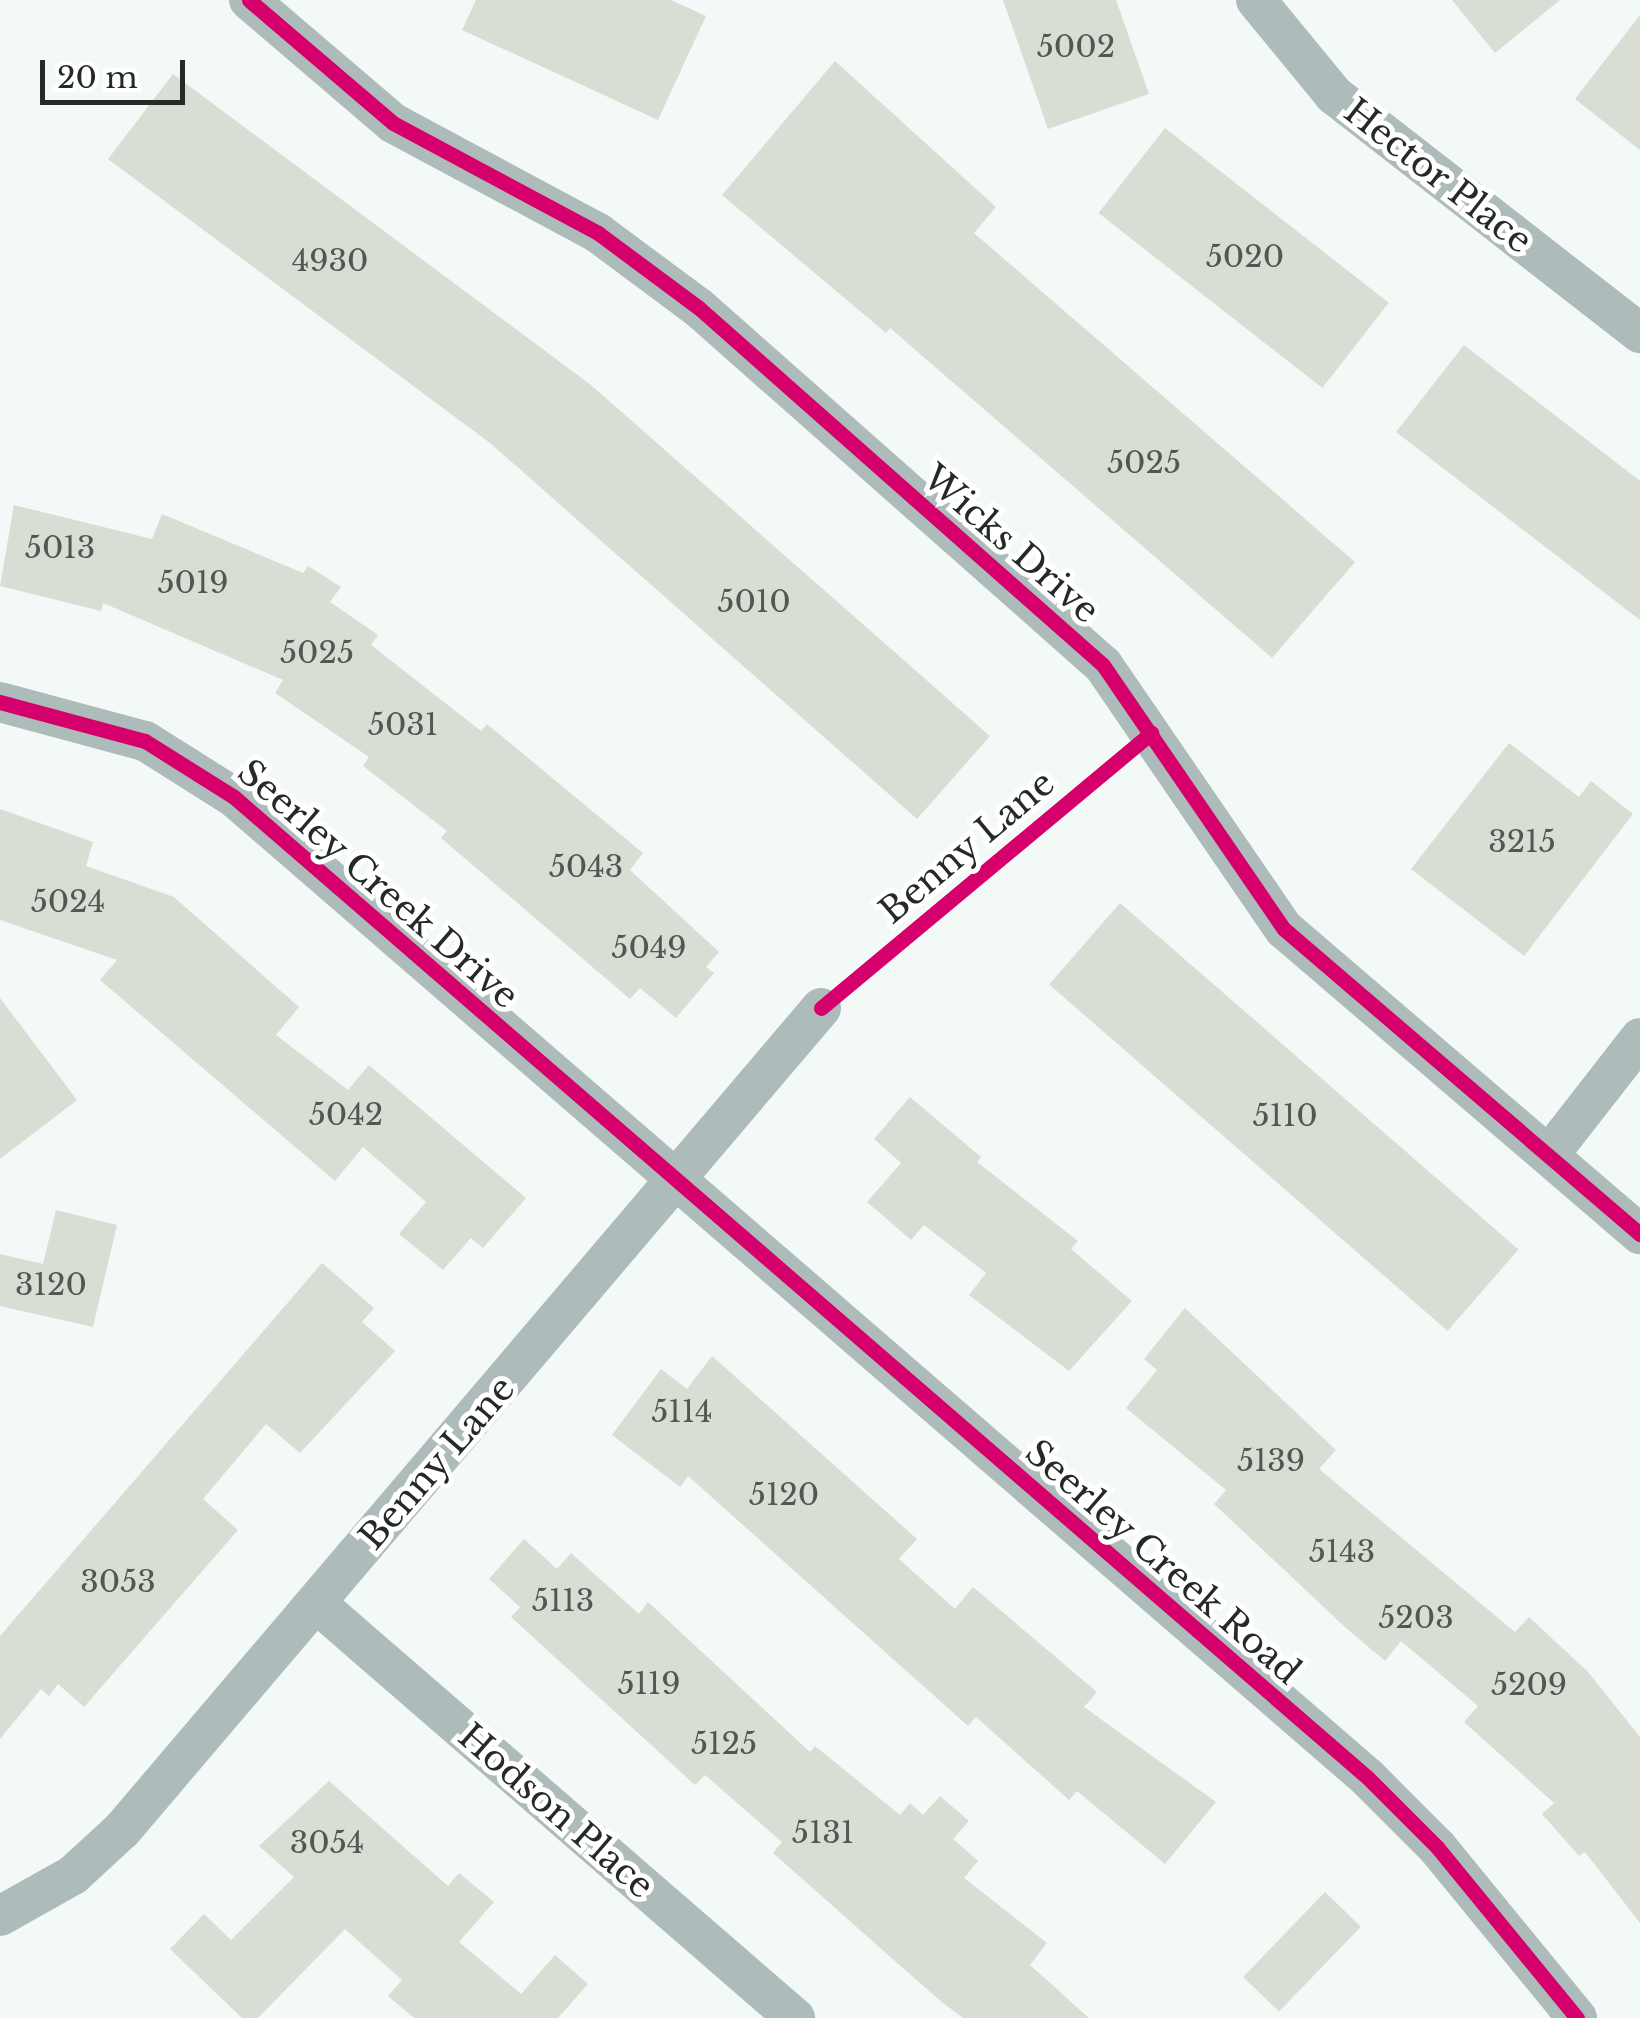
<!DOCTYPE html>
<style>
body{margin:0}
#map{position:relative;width:1640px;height:2018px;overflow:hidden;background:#f3f9f6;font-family:"Libre Baskerville",serif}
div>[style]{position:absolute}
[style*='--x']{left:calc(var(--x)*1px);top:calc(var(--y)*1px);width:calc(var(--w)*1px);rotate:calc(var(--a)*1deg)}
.building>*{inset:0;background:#d8ded4;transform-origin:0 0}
.street>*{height:40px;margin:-20px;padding:0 20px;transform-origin:20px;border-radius:20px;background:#adbcba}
.cycleway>*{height:15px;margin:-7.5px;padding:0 7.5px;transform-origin:7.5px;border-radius:7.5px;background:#d6006c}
span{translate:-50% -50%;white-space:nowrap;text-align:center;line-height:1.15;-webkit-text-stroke:10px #fff;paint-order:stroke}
.number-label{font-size:30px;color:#525752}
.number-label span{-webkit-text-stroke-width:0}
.street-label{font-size:35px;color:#252a27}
.scale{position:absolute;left:40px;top:60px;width:145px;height:45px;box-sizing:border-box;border:5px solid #252a27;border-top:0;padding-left:12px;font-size:30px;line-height:35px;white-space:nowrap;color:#252a27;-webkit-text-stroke:8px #fff;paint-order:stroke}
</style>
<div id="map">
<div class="building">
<i style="clip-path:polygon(476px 0,671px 0,706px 16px,658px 120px,462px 30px)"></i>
<i style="clip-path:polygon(1003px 0,1116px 0,1149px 94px,1048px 129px)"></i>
<i style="clip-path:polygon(1452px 0,1560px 0,1495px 53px)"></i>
<i style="clip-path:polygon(1640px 15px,1640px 150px,1575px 99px)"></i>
<i style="clip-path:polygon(835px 61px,996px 207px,974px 233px,1355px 562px,1272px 658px,890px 328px,886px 333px,722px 195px)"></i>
<i style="clip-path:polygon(173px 74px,591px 385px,990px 736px,917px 819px,490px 443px,108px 159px)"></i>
<i style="left:1165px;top:128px;width:284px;height:108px;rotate:38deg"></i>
<i style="clip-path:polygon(1464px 345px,1640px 481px,1640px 620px,1396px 432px)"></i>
<i style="clip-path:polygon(14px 505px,152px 539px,162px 514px,303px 573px,308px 566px,341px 587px,330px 602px,378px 635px,371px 645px,481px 731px,487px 724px,643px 853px,630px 870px,719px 952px,706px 967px,714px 973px,676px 1018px,640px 988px,630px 999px,441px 838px,447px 831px,363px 766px,369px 757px,275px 693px,283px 680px,103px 603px,101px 611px,0 586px)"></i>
<i style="clip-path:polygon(1509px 743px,1579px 797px,1591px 781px,1633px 814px,1524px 956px,1411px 869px)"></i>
<i style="clip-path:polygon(0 809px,93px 842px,86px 866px,174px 897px,299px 1007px,276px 1035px,348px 1090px,369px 1065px,526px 1198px,483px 1248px,471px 1238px,443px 1270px,399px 1234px,426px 1202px,363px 1147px,335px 1181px,100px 980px,117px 960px,0 920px)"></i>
<i style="left:1120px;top:903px;width:528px;height:108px;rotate:41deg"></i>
<i style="clip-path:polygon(0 998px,77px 1100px,0 1159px)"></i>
<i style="clip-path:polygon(910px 1097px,981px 1157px,977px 1162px,1078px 1241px,1071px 1249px,1132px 1301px,1069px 1371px,969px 1295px,986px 1273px,924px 1225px,911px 1240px,867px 1202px,901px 1163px,874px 1139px)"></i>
<i style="clip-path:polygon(56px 1210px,117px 1225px,93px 1327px,0 1306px,0 1254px,43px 1264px)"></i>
<i style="clip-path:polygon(322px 1263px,374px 1308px,362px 1322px,395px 1351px,300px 1453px,266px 1424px,203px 1499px,238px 1530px,84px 1707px,58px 1684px,49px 1696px,41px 1689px,0 1739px,0 1636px)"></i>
<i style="clip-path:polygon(1185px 1308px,1336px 1450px,1319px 1469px,1515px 1632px,1529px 1617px,1588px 1672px,1640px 1737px,1640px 1923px,1585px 1852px,1579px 1856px,1542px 1814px,1554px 1803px,1464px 1722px,1478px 1706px,1401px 1641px,1385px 1661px,1346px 1628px,1214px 1504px,1226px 1490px,1126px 1408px,1157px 1370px,1144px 1359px)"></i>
<i style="clip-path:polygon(712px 1356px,917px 1539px,899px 1559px,955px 1609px,973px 1587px,1097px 1692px,1084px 1707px,1216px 1802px,1165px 1864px,1077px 1791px,1069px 1800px,976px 1717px,968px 1726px,688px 1476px,680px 1487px,612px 1435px,661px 1369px,687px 1389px)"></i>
<i style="clip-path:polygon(524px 1539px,557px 1569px,571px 1553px,639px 1614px,648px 1602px,810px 1752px,815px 1746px,900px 1815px,910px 1803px,923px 1815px,940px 1796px,969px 1821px,953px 1839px,978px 1861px,964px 1878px,1047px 1943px,1030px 1965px,1089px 2018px,963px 2018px,938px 1999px,773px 1853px,782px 1842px,705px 1775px,695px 1785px,511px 1617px,520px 1607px,489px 1579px)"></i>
<i style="clip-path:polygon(329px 1781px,448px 1886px,459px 1873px,494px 1902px,459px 1942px,521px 1994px,555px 1955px,588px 1984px,558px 2018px,414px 2018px,388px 1996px,402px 1980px,345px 1929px,258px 2018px,242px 2018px,170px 1949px,204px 1914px,231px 1940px,294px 1877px,259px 1846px)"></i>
<i style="left:1325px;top:1892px;width:50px;height:118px;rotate:44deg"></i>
</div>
<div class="street">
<i style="--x:249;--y:0;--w:189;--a:40.5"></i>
<i style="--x:393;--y:123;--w:233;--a:28.2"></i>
<i style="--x:598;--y:233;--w:126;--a:36.6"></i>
<i style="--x:699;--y:308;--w:539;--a:41.47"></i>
<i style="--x:1103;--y:665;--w:320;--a:55.6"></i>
<i style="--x:1284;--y:929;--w:469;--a:40.6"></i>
<i style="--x:1256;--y:0;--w:123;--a:50.6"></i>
<i style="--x:1334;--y:95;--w:388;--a:37.9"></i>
<i style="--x:0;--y:702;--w:150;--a:15.1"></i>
<i style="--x:145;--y:741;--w:105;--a:32.2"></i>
<i style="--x:234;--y:797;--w:1499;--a:40.86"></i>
<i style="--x:1368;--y:1778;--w:98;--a:45"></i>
<i style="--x:1437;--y:1847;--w:221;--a:50.7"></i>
<i style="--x:1549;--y:1155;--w:148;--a:-52.1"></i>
<i style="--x:316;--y:1603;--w:634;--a:40.91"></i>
<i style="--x:0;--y:1916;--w:84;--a:-29.3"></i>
<i style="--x:73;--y:1875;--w:67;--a:-42.6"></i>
<i style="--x:122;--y:1830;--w:1079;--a:-49.62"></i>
</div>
<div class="cycleway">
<i style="--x:249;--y:0;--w:189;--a:40.5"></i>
<i style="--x:393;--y:123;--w:233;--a:28.2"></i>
<i style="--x:598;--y:233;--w:126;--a:36.6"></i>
<i style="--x:699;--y:308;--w:539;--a:41.47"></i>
<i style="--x:1103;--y:665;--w:320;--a:55.6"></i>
<i style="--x:1284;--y:929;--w:469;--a:40.6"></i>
<i style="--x:0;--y:702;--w:150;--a:15.1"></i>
<i style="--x:145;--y:741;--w:105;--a:32.2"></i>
<i style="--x:234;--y:797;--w:1499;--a:40.86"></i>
<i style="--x:1368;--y:1778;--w:98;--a:45"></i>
<i style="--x:1437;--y:1847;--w:221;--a:50.7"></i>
<i style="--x:821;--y:1008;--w:430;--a:-39.8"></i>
</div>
<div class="number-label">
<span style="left:1076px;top:47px">5002</span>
<span style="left:1245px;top:257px">5020</span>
<span style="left:330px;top:261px">4930</span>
<span style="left:1144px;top:463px">5025</span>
<span style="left:60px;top:548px">5013</span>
<span style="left:193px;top:583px">5019</span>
<span style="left:754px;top:602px">5010</span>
<span style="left:317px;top:653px">5025</span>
<span style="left:403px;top:725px">5031</span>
<span style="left:1522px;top:842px">3215</span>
<span style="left:586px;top:867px">5043</span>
<span style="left:68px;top:902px">5024</span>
<span style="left:649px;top:948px">5049</span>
<span style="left:346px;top:1115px">5042</span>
<span style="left:1285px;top:1116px">5110</span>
<span style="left:51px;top:1285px">3120</span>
<span style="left:682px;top:1412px">5114</span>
<span style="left:1271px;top:1461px">5139</span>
<span style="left:784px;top:1495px">5120</span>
<span style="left:1342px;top:1552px">5143</span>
<span style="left:118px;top:1582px">3053</span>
<span style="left:563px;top:1601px">5113</span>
<span style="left:1416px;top:1618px">5203</span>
<span style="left:649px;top:1684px">5119</span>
<span style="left:1529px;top:1685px">5209</span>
<span style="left:724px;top:1744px">5125</span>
<span style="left:823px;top:1833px">5131</span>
<span style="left:327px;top:1843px">3054</span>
</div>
<div class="street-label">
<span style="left:1438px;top:176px;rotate:38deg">Hector Place</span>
<span style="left:1011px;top:544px;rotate:41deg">Wicks Drive</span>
<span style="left:967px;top:847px;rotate:-40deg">Benny Lane</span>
<span style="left:378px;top:884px;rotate:41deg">Seerley Creek Drive</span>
<span style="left:437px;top:1463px;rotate:-49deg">Benny Lane</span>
<span style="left:1163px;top:1562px;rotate:41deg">Seerley Creek Road</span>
<span style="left:556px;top:1811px;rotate:41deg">Hodson Place</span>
</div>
<div class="scale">20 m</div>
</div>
